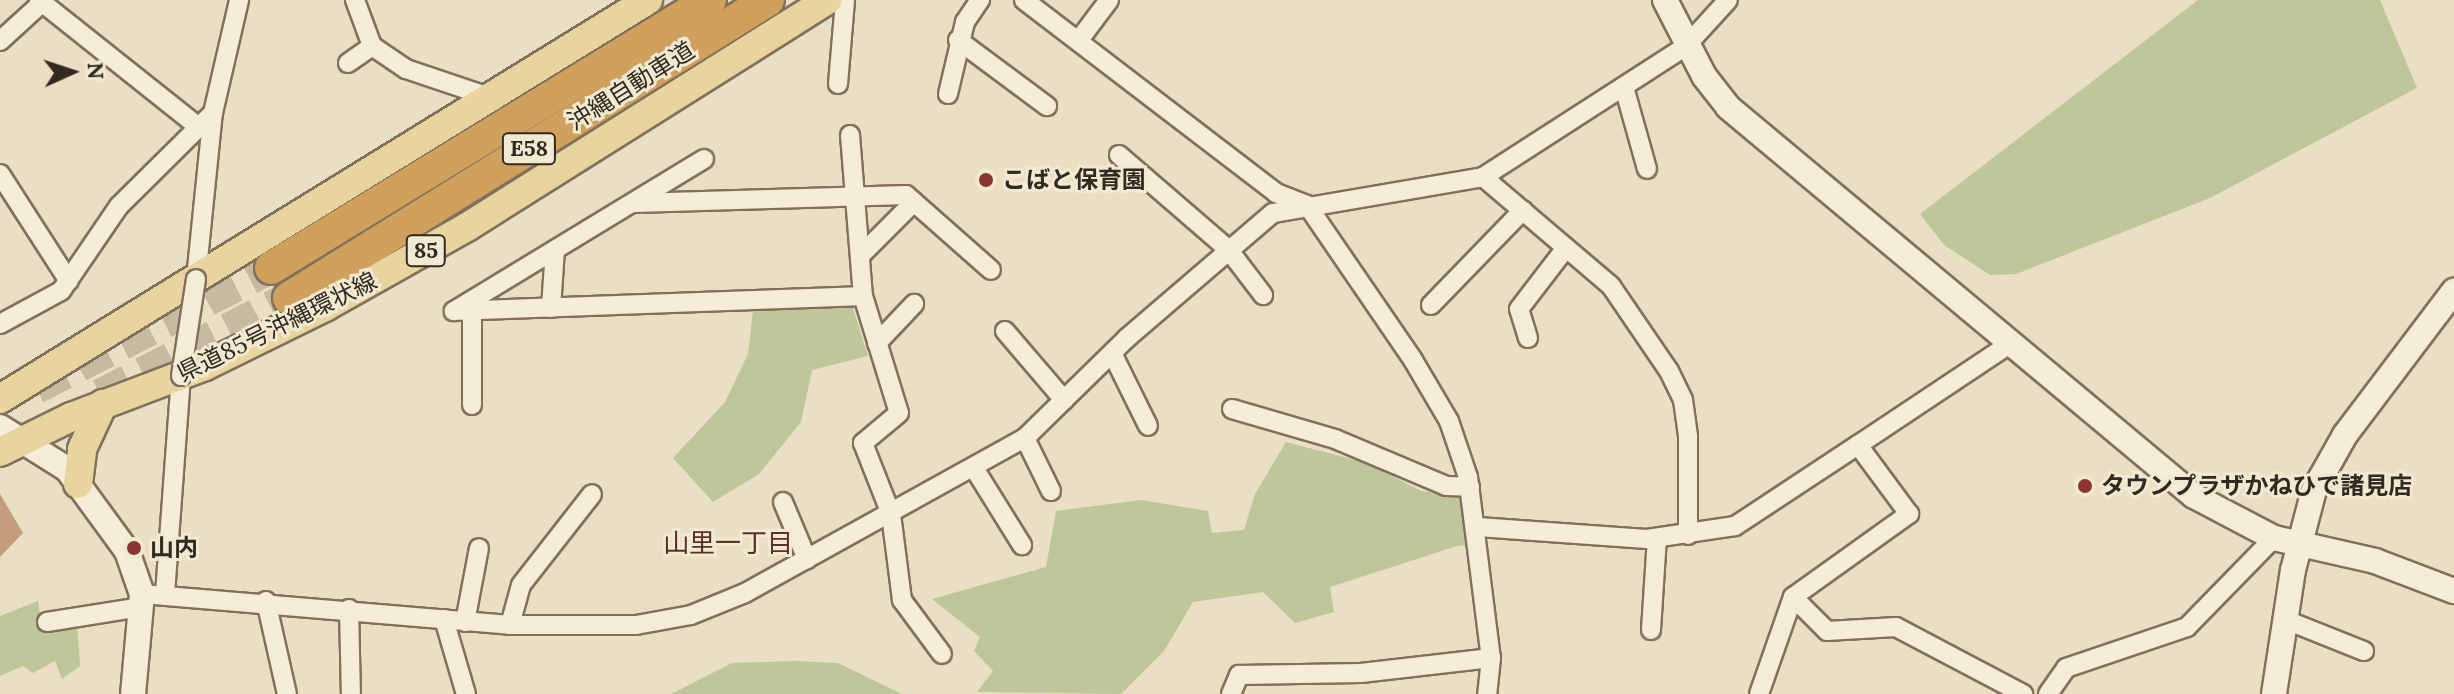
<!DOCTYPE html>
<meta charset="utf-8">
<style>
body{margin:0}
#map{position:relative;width:2454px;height:694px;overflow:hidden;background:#e9dfc4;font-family:Lora,"Noto Sans JP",serif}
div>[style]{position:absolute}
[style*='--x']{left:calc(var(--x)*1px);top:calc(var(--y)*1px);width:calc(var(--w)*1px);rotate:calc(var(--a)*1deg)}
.green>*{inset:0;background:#bfc699}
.building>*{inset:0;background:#c39d7d}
.highway-tunnel>*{height:32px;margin-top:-16px;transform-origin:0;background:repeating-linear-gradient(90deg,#c5bba3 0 32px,transparent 0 48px)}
.roads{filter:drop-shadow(2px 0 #81715c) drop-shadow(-2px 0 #81715c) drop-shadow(0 2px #81715c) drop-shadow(0 -2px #81715c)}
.street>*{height:18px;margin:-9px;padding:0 9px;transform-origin:9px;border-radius:9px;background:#f5edd6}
.secondary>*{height:24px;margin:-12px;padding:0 12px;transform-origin:12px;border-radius:12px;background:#f5edd6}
.primary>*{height:28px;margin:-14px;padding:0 14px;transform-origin:14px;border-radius:14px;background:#e8d49f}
.highway>*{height:32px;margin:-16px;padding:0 16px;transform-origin:16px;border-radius:16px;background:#d0a15d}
.bridges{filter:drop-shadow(2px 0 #81715c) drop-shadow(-2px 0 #81715c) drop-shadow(0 2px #81715c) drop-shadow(0 -2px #81715c)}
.street-bridge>*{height:18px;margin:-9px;padding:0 9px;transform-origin:9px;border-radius:9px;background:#f5edd6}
.dots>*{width:22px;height:22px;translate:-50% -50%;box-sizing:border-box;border:4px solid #f1e9d2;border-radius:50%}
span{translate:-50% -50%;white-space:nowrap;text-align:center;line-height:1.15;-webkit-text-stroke:6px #f1e9d2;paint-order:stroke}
.shield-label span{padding:2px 6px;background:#f1e9d2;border:2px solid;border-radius:6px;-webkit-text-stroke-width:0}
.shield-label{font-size:22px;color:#33291f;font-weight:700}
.street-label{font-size:24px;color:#33291f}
.poi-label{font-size:24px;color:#33291f;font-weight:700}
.left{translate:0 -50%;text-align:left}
.neighbourhood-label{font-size:26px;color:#5b3022}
.north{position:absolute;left:32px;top:32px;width:80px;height:80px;-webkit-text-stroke:6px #f1e9d2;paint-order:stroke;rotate:87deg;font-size:22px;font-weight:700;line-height:32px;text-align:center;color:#33291f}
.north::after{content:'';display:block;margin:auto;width:28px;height:36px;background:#33291f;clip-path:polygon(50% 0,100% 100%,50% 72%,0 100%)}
</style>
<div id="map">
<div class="green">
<i style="clip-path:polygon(2198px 0,2380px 0,2417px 88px,2210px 198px,2016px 274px,1990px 275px,1944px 245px,1920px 214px)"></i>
<i style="clip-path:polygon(850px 299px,868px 356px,812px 370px,801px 422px,759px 474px,713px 502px,673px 458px,725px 402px,748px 354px,753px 311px)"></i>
<i style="clip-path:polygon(1286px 442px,1367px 463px,1421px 491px,1473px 496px,1479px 544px,1457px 546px,1330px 587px,1334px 612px,1295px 623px,1263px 592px,1193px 602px,1164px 651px,1121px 694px,977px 692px,993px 671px,974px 651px,980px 637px,932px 599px,1046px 567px,1056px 511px,1141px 500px,1208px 511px,1212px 533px,1244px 530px,1255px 494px)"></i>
<i style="clip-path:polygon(38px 601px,41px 621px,77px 624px,80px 666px,62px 679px,55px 661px,33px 673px,23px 666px,0 676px,0 616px)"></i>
<i style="clip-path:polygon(796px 661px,838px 663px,902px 694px,671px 694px,732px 663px)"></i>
</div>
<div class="building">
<i style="clip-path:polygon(0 494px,23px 533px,0 557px)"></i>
</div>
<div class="highway-tunnel">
<i style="--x:36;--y:388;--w:264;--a:-27.1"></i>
<i style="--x:100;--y:395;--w:212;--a:-27.2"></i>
</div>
<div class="roads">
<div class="street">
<i style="--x:39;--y:0;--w:201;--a:38.5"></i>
<i style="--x:355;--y:0;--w:49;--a:69.7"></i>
<i style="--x:372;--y:46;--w:41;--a:34.1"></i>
<i style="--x:406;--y:69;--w:91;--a:18.6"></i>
<i style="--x:1024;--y:0;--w:317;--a:37.4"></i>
<i style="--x:1276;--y:193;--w:33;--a:21"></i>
<i style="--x:1307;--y:205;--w:188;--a:55.6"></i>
<i style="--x:1413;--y:360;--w:71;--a:59.5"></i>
<i style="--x:1449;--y:421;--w:59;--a:71.3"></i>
<i style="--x:1468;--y:477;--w:182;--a:82.8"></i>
<i style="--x:1491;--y:658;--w:36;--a:96"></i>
<i style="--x:958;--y:40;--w:111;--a:36.6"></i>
<i style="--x:1079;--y:40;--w:50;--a:-53.1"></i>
<i style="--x:0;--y:41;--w:61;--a:-42.3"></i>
<i style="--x:348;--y:63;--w:29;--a:-35"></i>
<i style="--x:838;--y:84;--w:84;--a:-85.2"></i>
<i style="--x:1624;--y:87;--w:85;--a:74.3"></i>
<i style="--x:948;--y:94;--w:74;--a:-76.7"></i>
<i style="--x:965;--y:22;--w:27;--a:-56"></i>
<i style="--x:850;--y:135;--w:162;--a:85.4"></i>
<i style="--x:863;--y:296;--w:122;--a:72.9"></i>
<i style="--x:899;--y:413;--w:47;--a:140.2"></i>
<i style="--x:863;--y:443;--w:76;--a:68.5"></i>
<i style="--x:891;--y:514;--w:87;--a:82.7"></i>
<i style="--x:902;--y:600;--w:67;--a:53.5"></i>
<i style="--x:1119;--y:155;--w:144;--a:40.8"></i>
<i style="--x:1228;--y:249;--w:58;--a:52.7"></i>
<i style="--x:704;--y:159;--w:293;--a:148.7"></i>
<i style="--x:454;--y:311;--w:409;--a:-2.1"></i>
<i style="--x:0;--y:174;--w:127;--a:57.2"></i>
<i style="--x:1483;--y:177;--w:168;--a:40.4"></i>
<i style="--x:1611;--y:286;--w:103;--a:55.7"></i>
<i style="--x:1669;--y:371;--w:32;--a:64"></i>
<i style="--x:1683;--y:400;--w:37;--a:82"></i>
<i style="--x:1688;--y:437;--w:98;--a:90"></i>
<i style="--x:635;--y:203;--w:271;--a:-1.7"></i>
<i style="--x:906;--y:195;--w:113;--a:41.4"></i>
<i style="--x:861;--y:255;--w:75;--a:-45"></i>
<i style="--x:196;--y:279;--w:167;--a:-84.2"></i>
<i style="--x:213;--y:113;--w:116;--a:-77"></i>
<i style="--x:1431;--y:305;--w:132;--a:-45.9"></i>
<i style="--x:551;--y:308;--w:58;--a:-86.1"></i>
<i style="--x:0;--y:324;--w:69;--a:-28.4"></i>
<i style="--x:61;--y:291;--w:103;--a:-55.7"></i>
<i style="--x:119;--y:206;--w:132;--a:-44.7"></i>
<i style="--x:1005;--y:331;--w:91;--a:49.5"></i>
<i style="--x:1528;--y:338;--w:30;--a:-107"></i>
<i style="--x:1519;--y:309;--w:76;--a:-52.5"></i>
<i style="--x:877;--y:343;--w:54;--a:-46.5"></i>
<i style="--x:1112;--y:353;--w:81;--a:63.7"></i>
<i style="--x:472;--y:405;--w:95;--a:-90"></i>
<i style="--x:1232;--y:409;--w:107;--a:16.2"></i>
<i style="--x:1335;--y:439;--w:121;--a:22.9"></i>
<i style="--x:1446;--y:486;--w:24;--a:2"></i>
<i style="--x:1025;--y:438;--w:59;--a:63.9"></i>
<i style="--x:974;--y:468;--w:91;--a:58.1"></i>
<i style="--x:783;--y:502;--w:62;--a:67.2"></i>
<i style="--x:1478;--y:527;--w:169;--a:4.1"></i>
<i style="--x:1647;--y:539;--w:89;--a:-8.4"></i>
<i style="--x:1735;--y:526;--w:147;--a:-33.4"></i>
<i style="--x:142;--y:594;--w:369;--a:4.8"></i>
<i style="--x:510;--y:625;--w:126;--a:0"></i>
<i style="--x:636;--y:625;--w:56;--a:-10.3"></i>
<i style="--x:691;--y:615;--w:58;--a:-22.2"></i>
<i style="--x:745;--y:593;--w:320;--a:-29"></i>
<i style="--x:1025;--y:438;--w:143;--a:-44.4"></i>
<i style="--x:1127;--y:338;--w:192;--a:-40.6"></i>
<i style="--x:1273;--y:213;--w:213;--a:-9.7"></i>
<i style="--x:1483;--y:177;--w:242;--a:-32.8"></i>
<i style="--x:1686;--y:46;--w:62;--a:-47.6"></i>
<i style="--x:165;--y:594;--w:219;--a:-85.8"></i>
<i style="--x:1793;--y:597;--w:48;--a:45"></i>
<i style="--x:1827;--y:631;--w:69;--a:-3.3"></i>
<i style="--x:1896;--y:627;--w:144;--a:27.8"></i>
<i style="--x:266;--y:601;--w:95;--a:77.3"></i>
<i style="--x:349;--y:609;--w:85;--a:88.7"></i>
<i style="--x:444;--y:619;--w:78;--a:73.7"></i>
<i style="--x:2286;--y:620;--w:84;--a:21.7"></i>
<i style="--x:47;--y:622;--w:96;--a:-9"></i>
<i style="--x:465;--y:622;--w:75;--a:-79.3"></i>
<i style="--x:510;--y:625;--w:41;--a:-74.6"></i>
<i style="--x:521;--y:585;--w:115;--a:-52"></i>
<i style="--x:1651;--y:630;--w:92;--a:-86.3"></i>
<i style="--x:1231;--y:694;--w:21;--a:-67"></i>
<i style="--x:1239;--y:675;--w:122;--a:-0.9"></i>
<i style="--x:1361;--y:673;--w:131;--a:-6.6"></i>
<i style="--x:1759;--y:694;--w:103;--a:-70.7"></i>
<i style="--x:1793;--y:597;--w:143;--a:-35.6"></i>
<i style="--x:1909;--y:514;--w:86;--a:-126.5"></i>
<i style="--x:1858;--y:445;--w:184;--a:-33.7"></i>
<i style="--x:2048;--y:694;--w:32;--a:-55"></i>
<i style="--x:2066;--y:668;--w:128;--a:-18.7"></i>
<i style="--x:2187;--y:627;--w:124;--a:-45.7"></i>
</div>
<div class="secondary">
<i style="--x:1665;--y:0;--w:85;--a:62.8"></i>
<i style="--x:1704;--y:76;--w:39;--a:52"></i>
<i style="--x:1728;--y:107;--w:607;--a:39.85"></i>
<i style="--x:2194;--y:496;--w:90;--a:27.7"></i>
<i style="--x:2274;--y:538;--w:104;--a:12.8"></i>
<i style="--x:2375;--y:561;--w:85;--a:20.8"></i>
<i style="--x:0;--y:427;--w:79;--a:32.1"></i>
<i style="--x:67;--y:469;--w:102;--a:53.8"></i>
<i style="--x:127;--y:551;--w:46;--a:70.8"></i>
<i style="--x:142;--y:594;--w:100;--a:95.1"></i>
<i style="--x:2274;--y:694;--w:125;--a:-81.3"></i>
<i style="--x:2293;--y:570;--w:83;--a:-75.3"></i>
<i style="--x:2314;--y:490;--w:63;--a:-60.6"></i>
<i style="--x:2345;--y:435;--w:181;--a:-52.9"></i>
</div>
<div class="primary">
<i style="--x:0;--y:399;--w:761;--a:-31.62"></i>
<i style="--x:0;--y:452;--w:79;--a:-26.2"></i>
<i style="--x:71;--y:417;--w:143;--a:-20.8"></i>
<i style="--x:205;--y:366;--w:134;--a:-26.2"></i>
<i style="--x:325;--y:307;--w:163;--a:-29.4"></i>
<i style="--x:467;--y:227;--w:426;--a:-32.2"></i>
<i style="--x:78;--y:484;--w:35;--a:-83"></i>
<i style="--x:82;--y:449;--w:50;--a:-65"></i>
</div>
<div class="highway">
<i style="--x:271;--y:268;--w:514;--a:-31.4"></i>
<i style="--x:289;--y:298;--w:564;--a:-31.89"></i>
</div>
</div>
<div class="bridges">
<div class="street-bridge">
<i style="--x:181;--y:376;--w:98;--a:-81.2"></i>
</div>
</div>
<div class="dots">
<i style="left:986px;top:180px;background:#8a3532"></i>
<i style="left:2085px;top:486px;background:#8a3532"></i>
<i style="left:134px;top:548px;background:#8a3532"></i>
</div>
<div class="shield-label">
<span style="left:529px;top:149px">E58</span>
<span style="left:426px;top:251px">85</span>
</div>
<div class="street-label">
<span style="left:631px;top:86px;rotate:-32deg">沖縄自動車道</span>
<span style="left:277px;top:327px;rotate:-26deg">県道85号沖縄環状線</span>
</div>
<div class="poi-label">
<span class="left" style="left:1002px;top:180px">こばと保育園</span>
<span class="left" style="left:2101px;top:486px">タウンプラザかねひで諸見店</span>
<span class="left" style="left:150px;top:548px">山内</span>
</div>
<div class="neighbourhood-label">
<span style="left:728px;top:543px">山里一丁目</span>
</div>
<div class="north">N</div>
</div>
